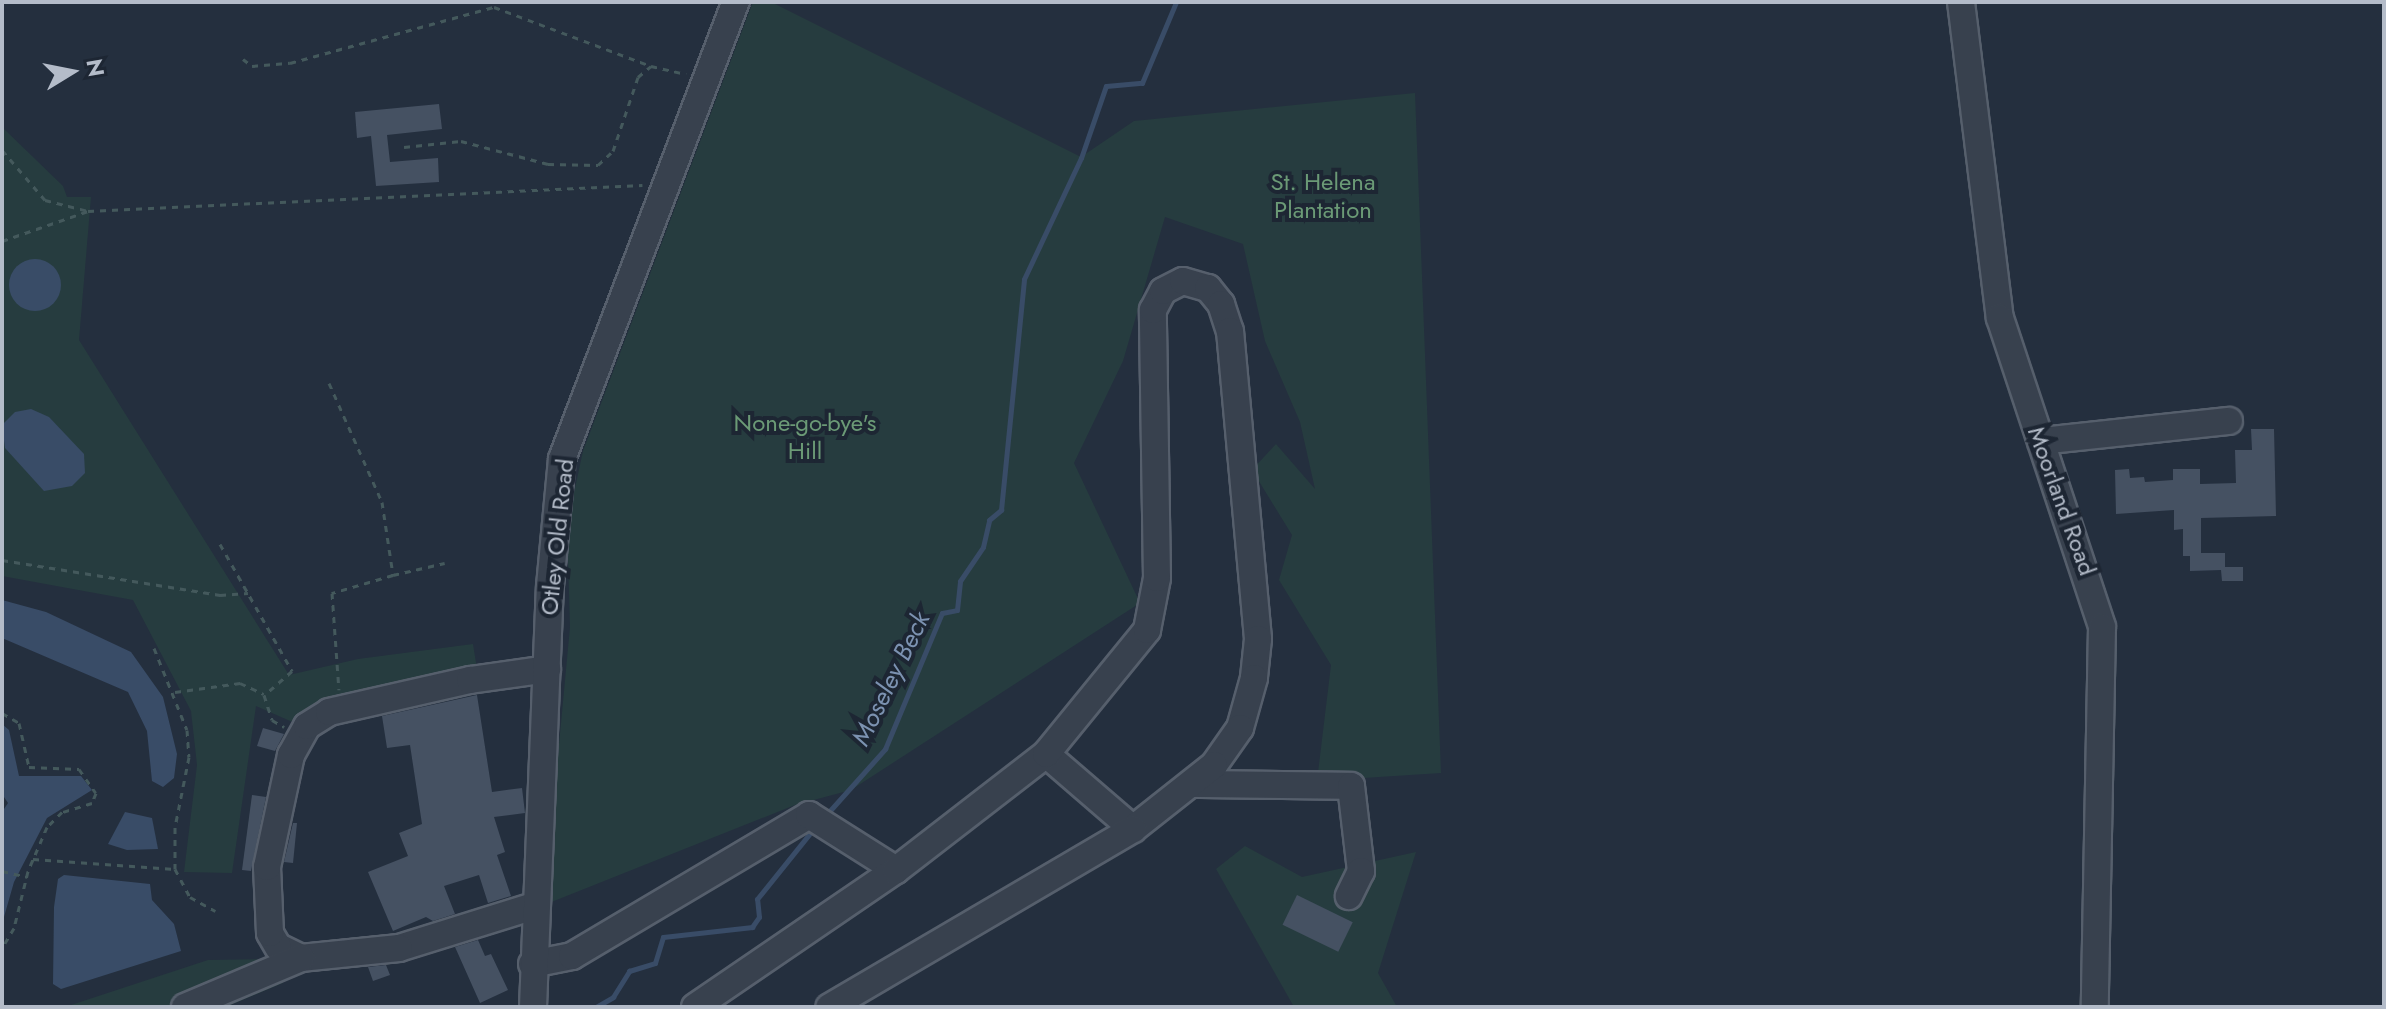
<!DOCTYPE html>
<style>
body{margin:0}
#map{position:relative;width:2386px;height:1009px;overflow:hidden;background:#242f3e;font-family:Jost,sans-serif}
div>[style]{position:absolute}
[style*='--x']{left:calc(var(--x)*1px);top:calc(var(--y)*1px);width:calc(var(--w)*1px);rotate:calc(var(--a)*1deg)}
.green>*{inset:0;background:#263c3f}
.water>*{inset:0;background:#394c67}
.round{border-radius:50%}
.stream>*{height:5px;margin:-2.5px;padding:0 2.5px;transform-origin:2.5px;border-radius:2.5px;background:#394c67}
.building>*{inset:0;background:#455162;transform-origin:0 0}
.path>*{height:3px;margin-top:-1.5px;transform-origin:0;background:repeating-linear-gradient(90deg,#44595c 0 6px,transparent 0 12px)}
.roads{filter:drop-shadow(2px 0 #565f6c) drop-shadow(-2px 0 #565f6c) drop-shadow(0 2px #565f6c) drop-shadow(0 -2px #565f6c)}
.minor>*{height:26px;margin:-13px;padding:0 13px;transform-origin:13px;border-radius:13px;background:#38414e}
span{translate:-50% -50%;white-space:nowrap;text-align:center;line-height:1.15;-webkit-text-stroke:8px #1d2633;paint-order:stroke}
.park-label{font-size:24px;color:#6b9a76}
.street-label{font-size:24px;color:#b4bcc9}
.water-label{font-size:26px;color:#7c92b1;font-style:italic}
.frame{position:absolute;inset:0;border:4px solid #b4bcc9;pointer-events:none}
.north{position:absolute;left:32px;top:32px;width:80px;height:80px;-webkit-text-stroke:6px #1d2633;paint-order:stroke;rotate:80deg;font-size:22px;font-weight:700;line-height:32px;text-align:center;color:#b4bcc9}
.north::after{content:'';display:block;margin:auto;width:28px;height:36px;background:#b4bcc9;clip-path:polygon(50% 0,100% 100%,50% 72%,0 100%)}
</style>
<div id="map">
<div class="green">
<i style="clip-path:polygon(753px 2px,771px 2px,1081px 157px,1134px 121px,1415px 93px,1441px 773px,1317px 781px,1331px 665px,1279px 580px,1292px 535px,1252px 470px,1276px 444px,1315px 489px,1300px 422px,1265px 341px,1243px 244px,1165px 217px,1123px 361px,1074px 463px,1140px 603px,851px 790px,795px 805px,544px 905px,570px 627px,567px 525px,583px 451px)"></i>
<i style="clip-path:polygon(2px 127px,63px 186px,67px 197px,91px 197px,79px 340px,289px 675px,358px 659px,473px 644px,477px 669px,297px 724px,256px 706px,232px 873px,184px 872px,197px 765px,191px 711px,133px 600px,2px 576px)"></i>
<i style="clip-path:polygon(1245px 846px,1302px 877px,1416px 852px,1378px 973px,1397px 1007px,1294px 1007px,1216px 869px)"></i>
<i style="clip-path:polygon(275px 959px,283px 983px,226px 1007px,65px 1007px,208px 960px)"></i>
</div>
<div class="water">
<i class="round" style="left:9px;top:259px;width:52px;height:52px"></i>
<i style="clip-path:polygon(31px 409px,49px 417px,84px 454px,85px 473px,72px 486px,44px 491px,5px 448px,2px 425px,15px 412px)"></i>
<i style="clip-path:polygon(2px 600px,46px 612px,131px 652px,163px 697px,177px 754px,174px 778px,163px 787px,152px 781px,147px 731px,128px 692px,2px 638px)"></i>
<i style="clip-path:polygon(2px 724px,9px 730px,19px 776px,81px 776px,92px 790px,47px 818px,14px 882px,2px 924px,2px 812px,8px 803px,2px 794px)"></i>
<i style="clip-path:polygon(125px 812px,152px 818px,158px 849px,127px 850px,108px 844px)"></i>
<i style="clip-path:polygon(64px 875px,150px 884px,152px 900px,174px 924px,181px 951px,61px 989px,53px 984px,54px 907px,58px 879px)"></i>
</div>
<div class="stream">
<i style="--x:826;--y:815;--w:89;--a:-48.2"></i>
<i style="--x:885;--y:749;--w:147;--a:-67.3"></i>
<i style="--x:942;--y:613;--w:15;--a:-11"></i>
<i style="--x:957;--y:610;--w:29;--a:-84"></i>
<i style="--x:960;--y:581;--w:41;--a:-55.9"></i>
<i style="--x:983;--y:547;--w:28;--a:-77"></i>
<i style="--x:989;--y:520;--w:16;--a:-40"></i>
<i style="--x:1001;--y:510;--w:232;--a:-84.3"></i>
<i style="--x:1024;--y:279;--w:134;--a:-64.8"></i>
<i style="--x:1081;--y:158;--w:76;--a:-70.9"></i>
<i style="--x:1106;--y:86;--w:36;--a:-5"></i>
<i style="--x:1142;--y:83;--w:88;--a:-67.2"></i>
<i style="--x:596;--y:1007;--w:20;--a:-30"></i>
<i style="--x:613;--y:997;--w:31;--a:-58"></i>
<i style="--x:629;--y:971;--w:27;--a:-17"></i>
<i style="--x:655;--y:963;--w:27;--a:-73"></i>
<i style="--x:663;--y:937;--w:90;--a:-6.4"></i>
<i style="--x:752;--y:927;--w:12;--a:-55"></i>
<i style="--x:759;--y:917;--w:18;--a:-96"></i>
<i style="--x:757;--y:899;--w:91;--a:-51.2"></i>
</div>
<div class="building">
<i style="clip-path:polygon(439px 104px,442px 129px,387px 135px,390px 162px,438px 158px,439px 182px,376px 186px,371px 136px,357px 138px,355px 112px)"></i>
<i style="clip-path:polygon(2251px 429px,2274px 429px,2276px 516px,2201px 518px,2201px 553px,2225px 553px,2225px 567px,2243px 567px,2243px 581px,2222px 581px,2221px 570px,2190px 571px,2190px 556px,2183px 556px,2183px 529px,2174px 530px,2174px 510px,2116px 514px,2115px 470px,2129px 469px,2130px 478px,2144px 477px,2145px 482px,2173px 480px,2173px 469px,2200px 469px,2200px 484px,2236px 483px,2235px 450px,2252px 450px)"></i>
<i style="clip-path:polygon(477px 695px,492px 792px,522px 788px,525px 813px,494px 817px,505px 852px,497px 855px,511px 896px,488px 903px,479px 875px,444px 886px,455px 914px,433px 921px,426px 917px,393px 931px,368px 872px,408px 856px,399px 833px,422px 824px,410px 745px,387px 748px,382px 716px)"></i>
<i style="clip-path:polygon(263px 728px,284px 734px,275px 751px,257px 746px)"></i>
<i style="clip-path:polygon(252px 795px,266px 797px,251px 871px,242px 870px)"></i>
<i style="clip-path:polygon(293px 823px,297px 823px,293px 863px,284px 862px)"></i>
<i style="left:1297px;top:895px;width:62px;height:33px;rotate:26deg"></i>
<i style="clip-path:polygon(478px 940px,485px 956px,491px 954px,508px 990px,480px 1003px,455px 947px)"></i>
<i style="clip-path:polygon(386px 965px,390px 975px,373px 981px,368px 967px)"></i>
</div>
<div class="path">
<i style="--x:243;--y:59;--w:11;--a:38"></i>
<i style="--x:252;--y:66;--w:38;--a:-5"></i>
<i style="--x:290;--y:63;--w:212;--a:-15.4"></i>
<i style="--x:494;--y:7;--w:168;--a:20.6"></i>
<i style="--x:404;--y:147;--w:57;--a:-6"></i>
<i style="--x:461;--y:141;--w:90;--a:14.8"></i>
<i style="--x:548;--y:164;--w:50;--a:1.1"></i>
<i style="--x:598;--y:165;--w:21;--a:-43"></i>
<i style="--x:613;--y:151;--w:78;--a:-71.3"></i>
<i style="--x:638;--y:77;--w:17;--a:-40"></i>
<i style="--x:651;--y:66;--w:36;--a:13"></i>
<i style="--x:2;--y:150;--w:66;--a:49.3"></i>
<i style="--x:45;--y:200;--w:44;--a:14.3"></i>
<i style="--x:88;--y:211;--w:555;--a:-2.69"></i>
<i style="--x:2;--y:241;--w:91;--a:-19.2"></i>
<i style="--x:329;--y:383;--w:130;--a:66"></i>
<i style="--x:382;--y:502;--w:74;--a:81.4"></i>
<i style="--x:393;--y:575;--w:64;--a:163.6"></i>
<i style="--x:332;--y:593;--w:97;--a:85.9"></i>
<i style="--x:220;--y:544;--w:146;--a:60.4"></i>
<i style="--x:292;--y:671;--w:37;--a:139"></i>
<i style="--x:264;--y:695;--w:26;--a:72"></i>
<i style="--x:272;--y:720;--w:14;--a:30"></i>
<i style="--x:2;--y:560;--w:221;--a:9.1"></i>
<i style="--x:220;--y:595;--w:28;--a:-4"></i>
<i style="--x:393;--y:575;--w:53;--a:-13"></i>
<i style="--x:154;--y:648;--w:88;--a:68.1"></i>
<i style="--x:187;--y:730;--w:27;--a:86"></i>
<i style="--x:189;--y:757;--w:71;--a:101.3"></i>
<i style="--x:175;--y:827;--w:42;--a:90"></i>
<i style="--x:175;--y:869;--w:32;--a:62"></i>
<i style="--x:190;--y:897;--w:29;--a:29"></i>
<i style="--x:175;--y:692;--w:66;--a:-7.9"></i>
<i style="--x:240;--y:683;--w:26;--a:25"></i>
<i style="--x:2;--y:713;--w:20;--a:30"></i>
<i style="--x:19;--y:723;--w:45;--a:77.2"></i>
<i style="--x:29;--y:767;--w:50;--a:2.3"></i>
<i style="--x:79;--y:769;--w:29;--a:55"></i>
<i style="--x:96;--y:793;--w:11;--a:112"></i>
<i style="--x:92;--y:803;--w:31;--a:163"></i>
<i style="--x:62;--y:812;--w:21;--a:135"></i>
<i style="--x:47;--y:827;--w:48;--a:113.4"></i>
<i style="--x:28;--y:871;--w:59;--a:103.8"></i>
<i style="--x:14;--y:928;--w:23;--a:121"></i>
<i style="--x:33;--y:859;--w:142;--a:4"></i>
<i style="--x:2;--y:871;--w:26;--a:13"></i>
</div>
<div class="roads">
<div class="minor">
<i style="--x:1961;--y:2;--w:318;--a:83"></i>
<i style="--x:2000;--y:318;--w:325;--a:71.7"></i>
<i style="--x:2102;--y:627;--w:380;--a:91.1"></i>
<i style="--x:2041;--y:441;--w:189;--a:-6.1"></i>
<i style="--x:1046;--y:754;--w:115;--a:40.8"></i>
<i style="--x:1193;--y:784;--w:158;--a:0.7"></i>
<i style="--x:1351;--y:786;--w:86;--a:83.3"></i>
<i style="--x:1361;--y:871;--w:28;--a:116"></i>
<i style="--x:534;--y:906;--w:141;--a:162.7"></i>
<i style="--x:399;--y:948;--w:99;--a:174.2"></i>
<i style="--x:301;--y:958;--w:25;--a:-154"></i>
<i style="--x:278;--y:947;--w:16;--a:-120"></i>
<i style="--x:270;--y:933;--w:66;--a:-92.6"></i>
<i style="--x:267;--y:867;--w:115;--a:-77.9"></i>
<i style="--x:291;--y:755;--w:33;--a:-61"></i>
<i style="--x:307;--y:726;--w:26;--a:-32"></i>
<i style="--x:329;--y:712;--w:145;--a:-12.8"></i>
<i style="--x:470;--y:680;--w:78;--a:-8.1"></i>
<i style="--x:532;--y:964;--w:41;--a:-11.3"></i>
<i style="--x:572;--y:956;--w:276;--a:-30.7"></i>
<i style="--x:809;--y:815;--w:103;--a:32.3"></i>
<i style="--x:185;--y:1007;--w:126;--a:-22.9"></i>
<i style="--x:533;--y:1007;--w:421;--a:-87.7"></i>
<i style="--x:550;--y:586;--w:128;--a:-84.6"></i>
<i style="--x:562;--y:459;--w:489;--a:-69.2"></i>
<i style="--x:695;--y:1007;--w:243;--a:-34.3"></i>
<i style="--x:896;--y:870;--w:190;--a:-37.7"></i>
<i style="--x:1046;--y:754;--w:160;--a:-50.8"></i>
<i style="--x:1147;--y:630;--w:53;--a:-79.1"></i>
<i style="--x:1157;--y:578;--w:268;--a:-90.9"></i>
<i style="--x:1153;--y:310;--w:21;--a:-62"></i>
<i style="--x:1163;--y:291;--w:22;--a:-27"></i>
<i style="--x:1183;--y:281;--w:26;--a:16"></i>
<i style="--x:1208;--y:288;--w:21;--a:51"></i>
<i style="--x:1221;--y:304;--w:28;--a:72"></i>
<i style="--x:1230;--y:331;--w:309;--a:84.8"></i>
<i style="--x:1258;--y:639;--w:39;--a:96"></i>
<i style="--x:1254;--y:678;--w:52;--a:105.6"></i>
<i style="--x:1240;--y:728;--w:45;--a:125.1"></i>
<i style="--x:1214;--y:765;--w:103;--a:141.7"></i>
<i style="--x:1133;--y:829;--w:352;--a:149.6"></i>
</div>
</div>
<div class="park-label">
<span style="left:1323px;top:196px">St. Helena<br>Plantation</span>
<span style="left:805px;top:437px">None-go-bye's<br>Hill</span>
</div>
<div class="street-label">
<span style="left:2062px;top:501px;rotate:70deg">Moorland Road</span>
<span style="left:557px;top:537px;rotate:-84deg">Otley Old Road</span>
</div>
<div class="water-label">
<span style="left:891px;top:679px;rotate:-64deg">Moseley Beck</span>
</div>
<div class="frame"></div>
<div class="north">N</div>
</div>
